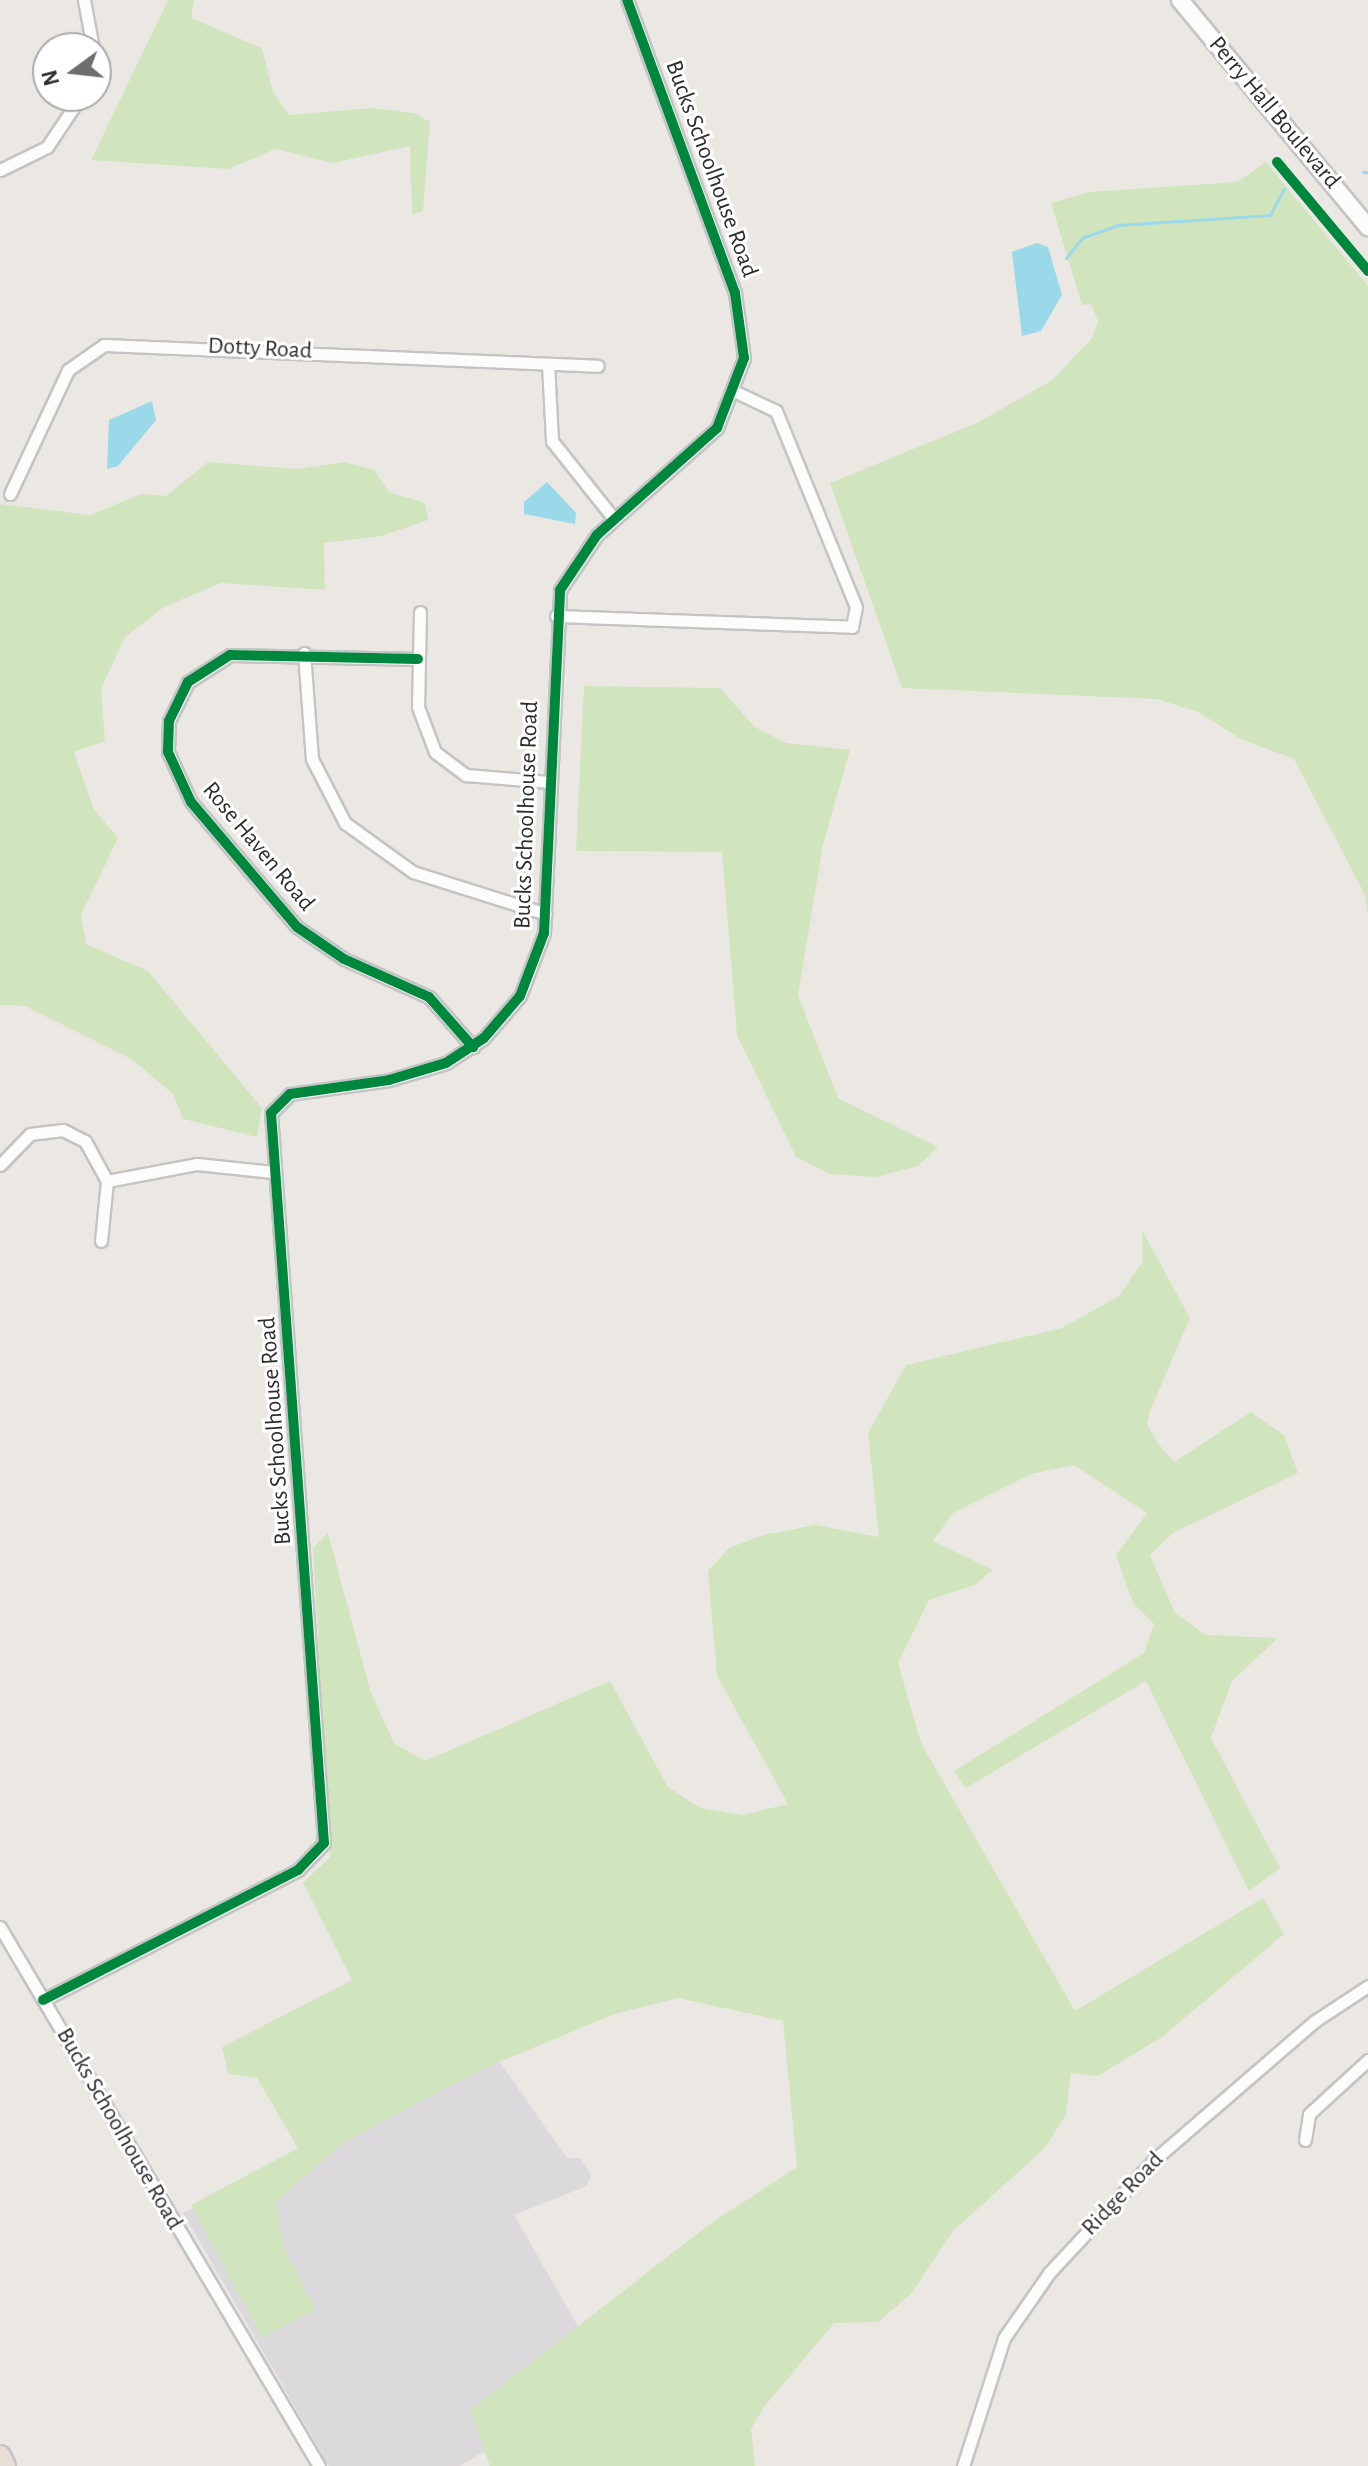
<!DOCTYPE html>
<style>
body{margin:0}
#map{position:relative;width:1368px;height:2466px;overflow:hidden;background:#ebe8e4;font-family:"Alegreya Sans",sans-serif}
div>[style]{position:absolute}
[style*='--x']{left:calc(var(--x)*1px);top:calc(var(--y)*1px);width:calc(var(--w)*1px);rotate:calc(var(--a)*1deg)}
.industrial>*{inset:0;background:#dbd9db}
.green>*{inset:0;background:#d0e5be}
.water>*{inset:0;background:#9ad9e9}
.stream>*{height:3px;margin:-1.5px;padding:0 1.5px;transform-origin:1.5px;border-radius:1.5px;background:#9ad9e9}
.roads{filter:drop-shadow(2px 0 #c5c4c4) drop-shadow(-2px 0 #c5c4c4) drop-shadow(0 2px #c5c4c4) drop-shadow(0 -2px #c5c4c4)}
.street>*{height:11px;margin:-5.5px;padding:0 5.5px;transform-origin:5.5px;border-radius:5.5px;background:#fcfcfb}
.secondary>*{height:16px;margin:-8px;padding:0 8px;transform-origin:8px;border-radius:8px;background:#fcfcfb}
.highway>*{height:20px;margin:-10px;padding:0 10px;transform-origin:10px;border-radius:10px;background:#e9ded6}
.cycleway>*{height:10px;margin:-5px;padding:0 5px;transform-origin:5px;border-radius:5px;background:#00873e}
span{translate:-50% -50%;white-space:nowrap;text-align:center;line-height:1.15;-webkit-text-stroke:6px #fff;paint-order:stroke}
.street-label{font-size:24px;color:#2d2d2d}
.north{position:absolute;left:32px;top:32px;width:80px;height:80px;box-sizing:border-box;background:#fff;border:2px solid #ababab;border-radius:50%;rotate:255deg;font-size:22px;font-weight:700;line-height:32px;text-align:center;color:#2d2d2d}
.north::after{content:'';display:block;margin:auto;width:28px;height:36px;background:#706e6d;clip-path:polygon(50% 0,100% 100%,50% 72%,0 100%)}
</style>
<div id="map">
<div class="industrial">
<i style="clip-path:polygon(499px 2061px,567px 2158px,580px 2158px,591px 2175px,587px 2186px,514px 2215px,578px 2326px,470px 2410px,485px 2451px,459px 2466px,329px 2466px,183px 2213px)"></i>
</div>
<div class="green">
<i style="clip-path:polygon(168px 0,194px 0,191px 18px,262px 48px,273px 92px,289px 115px,372px 108px,415px 113px,430px 122px,423px 211px,412px 214px,410px 146px,333px 163px,275px 149px,229px 169px,91px 160px)"></i>
<i style="clip-path:polygon(1266px 162px,1368px 286px,1368px 915px,1365px 895px,1294px 759px,1241px 739px,1198px 712px,1157px 699px,902px 688px,830px 483px,977px 423px,1051px 381px,1092px 338px,1098px 321px,1091px 304px,1082px 305px,1051px 203px,1089px 192px,1237px 182px)"></i>
<i style="clip-path:polygon(208px 462px,298px 469px,344px 462px,374px 470px,389px 492px,425px 503px,428px 520px,382px 536px,324px 543px,325px 590px,221px 583px,164px 607px,125px 637px,101px 689px,105px 741px,74px 752px,93px 808px,118px 838px,81px 915px,86px 944px,148px 971px,262px 1108px,257px 1137px,183px 1119px,173px 1094px,133px 1060px,25px 1006px,0 1005px,0 504px,90px 515px,141px 494px,166px 496px)"></i>
<i style="clip-path:polygon(584px 686px,720px 688px,755px 727px,786px 743px,850px 750px,823px 845px,798px 995px,838px 1098px,938px 1147px,918px 1166px,876px 1177px,830px 1174px,796px 1157px,737px 1035px,722px 852px,576px 851px)"></i>
<i style="clip-path:polygon(1142px 1230px,1190px 1318px,1150px 1411px,1147px 1424px,1158px 1443px,1174px 1462px,1251px 1412px,1284px 1435px,1298px 1473px,1173px 1533px,1150px 1555px,1175px 1613px,1206px 1635px,1278px 1638px,1232px 1681px,1211px 1738px,1280px 1868px,1249px 1891px,1146px 1681px,966px 1788px,954px 1771px,1144px 1653px,1154px 1624px,1133px 1603px,1116px 1555px,1147px 1513px,1074px 1465px,1031px 1474px,953px 1513px,933px 1541px,993px 1570px,975px 1585px,929px 1600px,898px 1663px,921px 1743px,1075px 2011px,1263px 1898px,1284px 1934px,1162px 2037px,1098px 2076px,1071px 2073px,1066px 2115px,1044px 2149px,953px 2231px,911px 2294px,878px 2322px,834px 2323px,764px 2407px,751px 2429px,755px 2466px,490px 2466px,470px 2410px,711px 2223px,797px 2167px,783px 2021px,678px 1998px,615px 2014px,482px 2069px,341px 2144px,276px 2202px,284px 2248px,315px 2310px,262px 2338px,191px 2205px,298px 2148px,257px 2078px,228px 2074px,222px 2047px,352px 1980px,303px 1883px,330px 1857px,313px 1548px,328px 1533px,371px 1693px,394px 1743px,425px 1761px,610px 1681px,668px 1787px,700px 1808px,743px 1815px,788px 1804px,717px 1676px,708px 1571px,729px 1548px,763px 1535px,815px 1525px,879px 1537px,868px 1433px,906px 1365px,1062px 1328px,1119px 1296px,1143px 1261px)"></i>
</div>
<div class="water">
<i style="clip-path:polygon(1037px 243px,1048px 247px,1062px 295px,1041px 331px,1022px 336px,1012px 252px)"></i>
<i style="clip-path:polygon(152px 401px,156px 420px,118px 466px,107px 469px,109px 420px)"></i>
<i style="clip-path:polygon(547px 482px,576px 513px,575px 524px,524px 514px,524px 502px)"></i>
</div>
<div class="stream">
<i style="--x:1363;--y:172;--w:5;--a:0"></i>
<i style="--x:1066;--y:258;--w:26;--a:-51"></i>
<i style="--x:1082;--y:238;--w:37;--a:-20"></i>
<i style="--x:1117;--y:225;--w:153;--a:-3.7"></i>
<i style="--x:1270;--y:215;--w:30;--a:-62"></i>
</div>
<div class="roads">
<div class="street">
<i style="--x:84;--y:0;--w:49;--a:79.4"></i>
<i style="--x:0;--y:170;--w:52;--a:-26.1"></i>
<i style="--x:47;--y:147;--w:61;--a:-56.3"></i>
<i style="--x:548;--y:364;--w:77;--a:87"></i>
<i style="--x:552;--y:441;--w:100;--a:51.5"></i>
<i style="--x:10;--y:494;--w:137;--a:-64.9"></i>
<i style="--x:68;--y:370;--w:44;--a:-34.8"></i>
<i style="--x:104;--y:345;--w:494;--a:2.4"></i>
<i style="--x:420;--y:612;--w:95;--a:91.2"></i>
<i style="--x:418;--y:707;--w:48;--a:69.3"></i>
<i style="--x:435;--y:752;--w:39;--a:37"></i>
<i style="--x:466;--y:775;--w:84;--a:4.8"></i>
<i style="--x:556;--y:616;--w:296;--a:2.1"></i>
<i style="--x:852;--y:627;--w:20;--a:-79"></i>
<i style="--x:856;--y:607;--w:212;--a:-112.2"></i>
<i style="--x:776;--y:411;--w:44;--a:-154.6"></i>
<i style="--x:304;--y:653;--w:106;--a:85.7"></i>
<i style="--x:312;--y:759;--w:72;--a:62.7"></i>
<i style="--x:345;--y:823;--w:84;--a:35.8"></i>
<i style="--x:413;--y:872;--w:139;--a:17.5"></i>
<i style="--x:418;--y:659;--w:188;--a:-178.8"></i>
<i style="--x:230;--y:655;--w:50;--a:147.3"></i>
<i style="--x:188;--y:682;--w:43;--a:116"></i>
<i style="--x:169;--y:721;--w:31;--a:92"></i>
<i style="--x:168;--y:752;--w:55;--a:65.3"></i>
<i style="--x:191;--y:802;--w:164;--a:49.7"></i>
<i style="--x:297;--y:927;--w:57;--a:34.2"></i>
<i style="--x:344;--y:959;--w:93;--a:24.1"></i>
<i style="--x:429;--y:997;--w:67;--a:48.7"></i>
<i style="--x:0;--y:1165;--w:43;--a:-45.9"></i>
<i style="--x:30;--y:1134;--w:33;--a:-7"></i>
<i style="--x:63;--y:1130;--w:25;--a:27"></i>
<i style="--x:85;--y:1141;--w:46;--a:61.2"></i>
<i style="--x:107;--y:1181;--w:60;--a:95.7"></i>
<i style="--x:107;--y:1181;--w:92;--a:-10.7"></i>
<i style="--x:197;--y:1164;--w:76;--a:6"></i>
<i style="--x:0;--y:1927;--w:626;--a:59.38"></i>
<i style="--x:43;--y:2000;--w:286;--a:-27"></i>
<i style="--x:298;--y:1870;--w:37;--a:-46"></i>
<i style="--x:324;--y:1843;--w:732;--a:-94.15"></i>
<i style="--x:271;--y:1113;--w:27;--a:-45"></i>
<i style="--x:290;--y:1094;--w:100;--a:-8"></i>
<i style="--x:389;--y:1080;--w:59;--a:-16.6"></i>
<i style="--x:446;--y:1063;--w:45;--a:-33.3"></i>
<i style="--x:484;--y:1038;--w:55;--a:-49.4"></i>
<i style="--x:520;--y:996;--w:67;--a:-69.1"></i>
<i style="--x:544;--y:933;--w:343;--a:-87.3"></i>
<i style="--x:560;--y:590;--w:66;--a:-56.1"></i>
<i style="--x:597;--y:535;--w:161;--a:-41.7"></i>
<i style="--x:717;--y:428;--w:75;--a:-68.9"></i>
<i style="--x:744;--y:358;--w:66;--a:-97.9"></i>
<i style="--x:735;--y:293;--w:312;--a:-110.2"></i>
<i style="--x:1305;--y:2140;--w:26;--a:-81"></i>
<i style="--x:1309;--y:2114;--w:80;--a:-42.5"></i>
<i style="--x:963;--y:2466;--w:134;--a:-72.2"></i>
<i style="--x:1004;--y:2338;--w:79;--a:-55.3"></i>
<i style="--x:1049;--y:2273;--w:156;--a:-47.1"></i>
<i style="--x:1155;--y:2159;--w:211;--a:-40.8"></i>
<i style="--x:1315;--y:2021;--w:64;--a:-33.4"></i>
</div>
<div class="secondary">
<i style="--x:1180;--y:0;--w:295;--a:50.4"></i>
</div>
<div class="highway">
<i style="--x:0;--y:2456;--w:11;--a:63"></i>
</div>
</div>
<div class="cycleway">
<i style="--x:1277;--y:162;--w:142;--a:50.1"></i>
<i style="--x:418;--y:659;--w:188;--a:-178.8"></i>
<i style="--x:230;--y:655;--w:50;--a:147.3"></i>
<i style="--x:188;--y:682;--w:43;--a:116"></i>
<i style="--x:169;--y:721;--w:31;--a:92"></i>
<i style="--x:168;--y:752;--w:55;--a:65.3"></i>
<i style="--x:191;--y:802;--w:164;--a:49.7"></i>
<i style="--x:297;--y:927;--w:57;--a:34.2"></i>
<i style="--x:344;--y:959;--w:93;--a:24.1"></i>
<i style="--x:429;--y:997;--w:67;--a:48.7"></i>
<i style="--x:43;--y:2000;--w:286;--a:-27"></i>
<i style="--x:298;--y:1870;--w:37;--a:-46"></i>
<i style="--x:324;--y:1843;--w:732;--a:-94.15"></i>
<i style="--x:271;--y:1113;--w:27;--a:-45"></i>
<i style="--x:290;--y:1094;--w:100;--a:-8"></i>
<i style="--x:389;--y:1080;--w:59;--a:-16.6"></i>
<i style="--x:446;--y:1063;--w:45;--a:-33.3"></i>
<i style="--x:484;--y:1038;--w:55;--a:-49.4"></i>
<i style="--x:520;--y:996;--w:67;--a:-69.1"></i>
<i style="--x:544;--y:933;--w:343;--a:-87.3"></i>
<i style="--x:560;--y:590;--w:66;--a:-56.1"></i>
<i style="--x:597;--y:535;--w:161;--a:-41.7"></i>
<i style="--x:717;--y:428;--w:75;--a:-68.9"></i>
<i style="--x:744;--y:358;--w:66;--a:-97.9"></i>
<i style="--x:735;--y:293;--w:312;--a:-110.2"></i>
</div>
<div class="street-label">
<span style="left:1274px;top:113px;rotate:50deg">Perry Hall Boulevard</span>
<span style="left:711px;top:169px;rotate:70deg">Bucks Schoolhouse Road</span>
<span style="left:260px;top:349px;rotate:3deg">Dotty Road</span>
<span style="left:527px;top:815px;rotate:-88deg">Bucks Schoolhouse Road</span>
<span style="left:258px;top:847px;rotate:50deg">Rose Haven Road</span>
<span style="left:276px;top:1431px;rotate:-94deg">Bucks Schoolhouse Road</span>
<span style="left:119px;top:2129px;rotate:60deg">Bucks Schoolhouse Road</span>
<span style="left:1123px;top:2194px;rotate:-46deg">Ridge Road</span>
</div>
<div class="north">N</div>
</div>
